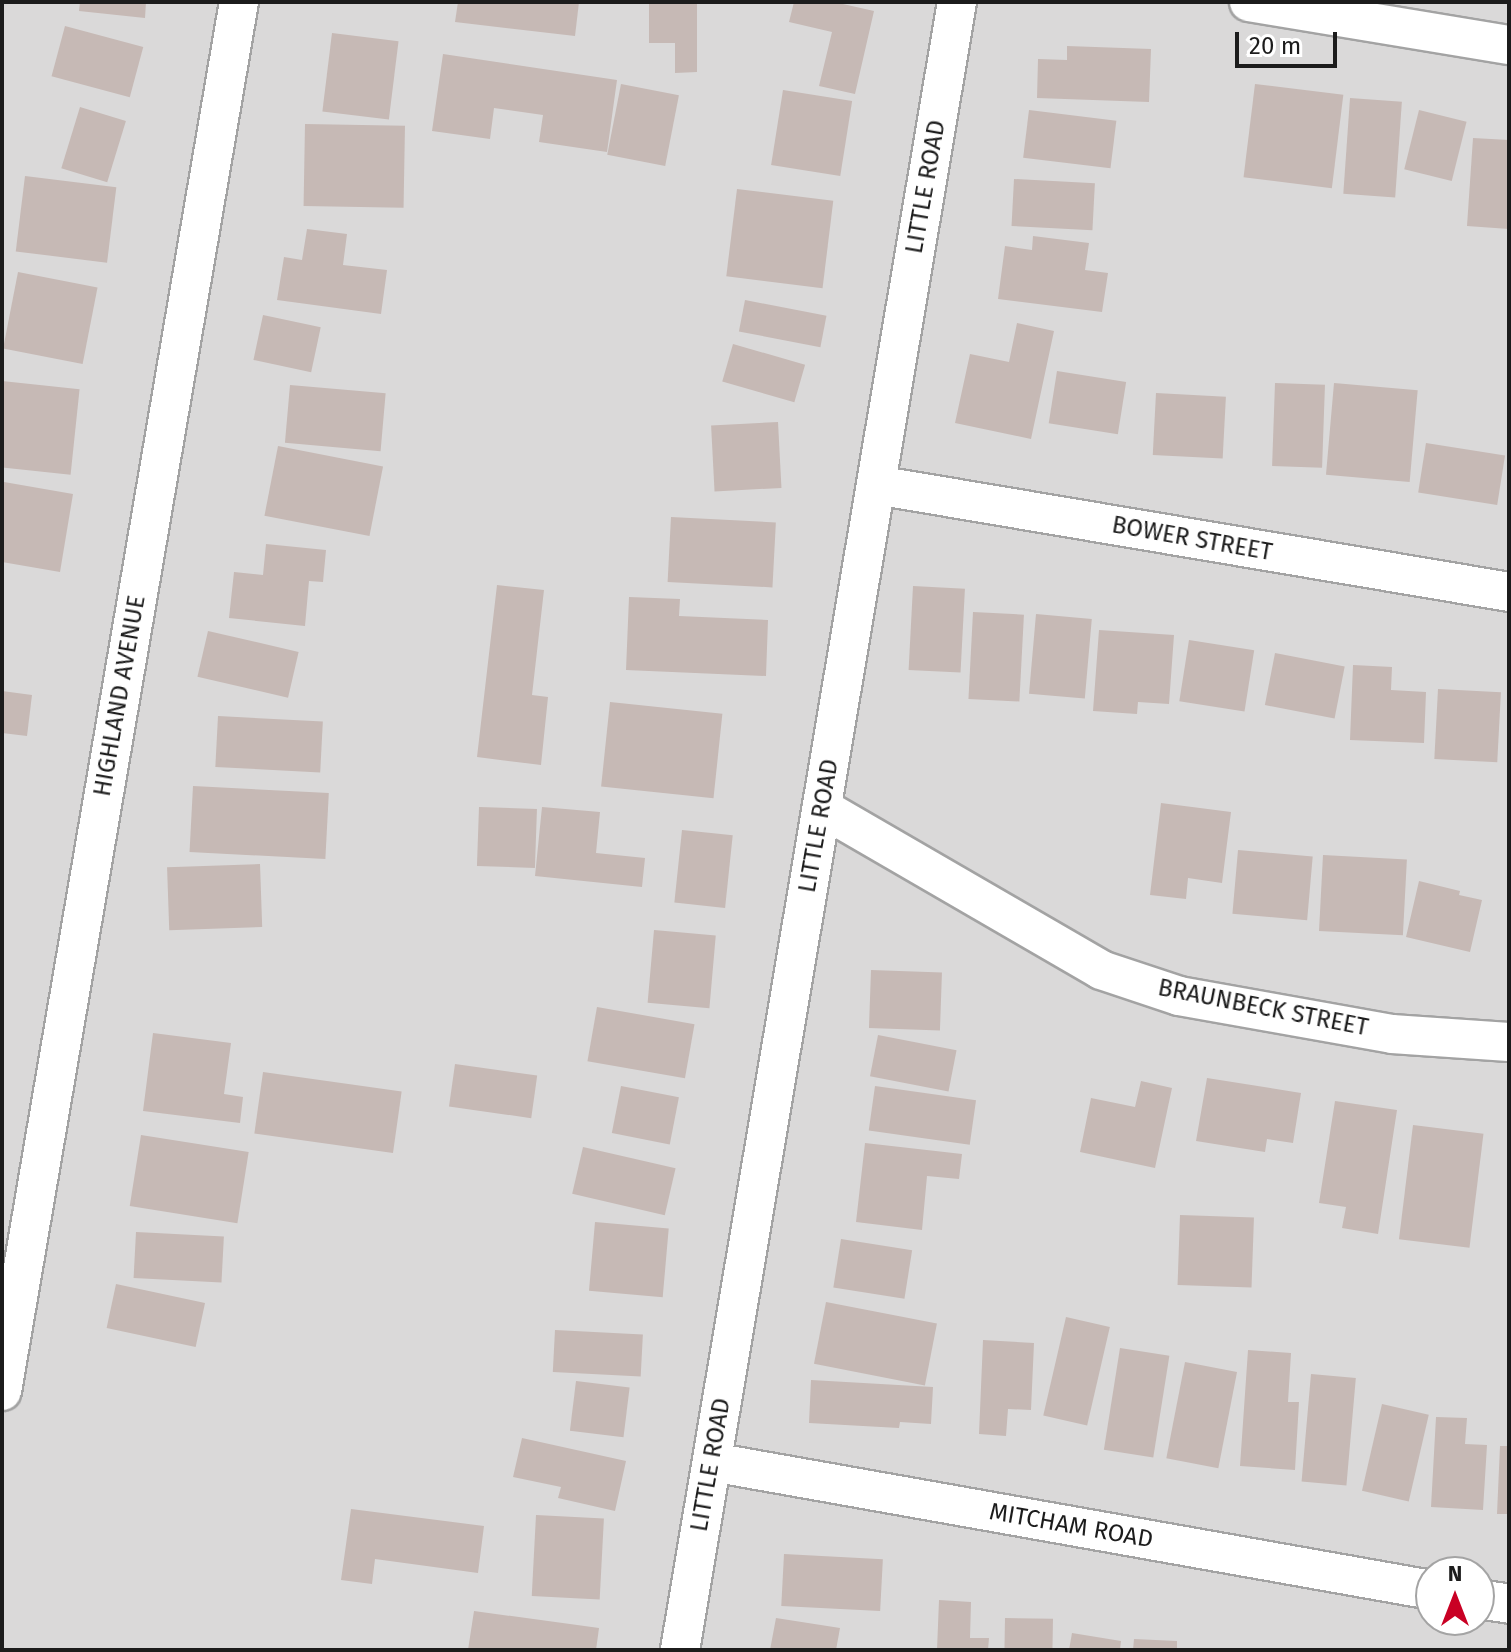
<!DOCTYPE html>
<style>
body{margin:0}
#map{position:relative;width:1511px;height:1652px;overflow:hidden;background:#eee8e2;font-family:"Fira Sans",sans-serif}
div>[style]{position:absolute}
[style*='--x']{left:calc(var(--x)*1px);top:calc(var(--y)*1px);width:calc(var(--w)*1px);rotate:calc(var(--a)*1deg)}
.residential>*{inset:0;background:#dad9d9}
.building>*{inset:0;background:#c6b9b5;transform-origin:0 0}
.roads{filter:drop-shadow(2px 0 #a3a3a3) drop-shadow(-2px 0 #a3a3a3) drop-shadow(0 2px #a3a3a3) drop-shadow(0 -2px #a3a3a3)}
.street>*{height:38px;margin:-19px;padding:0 19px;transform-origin:19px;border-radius:19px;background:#fff}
span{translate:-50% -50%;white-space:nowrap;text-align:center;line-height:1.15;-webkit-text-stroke:6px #fff;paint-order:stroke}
.street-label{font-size:24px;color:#1c1c1c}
.frame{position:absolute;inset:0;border:4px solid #1c1c1c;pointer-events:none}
.north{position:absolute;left:1415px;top:1556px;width:80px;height:80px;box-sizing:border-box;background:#fff;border:2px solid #a4a4a4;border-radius:50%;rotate:0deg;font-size:22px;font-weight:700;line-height:32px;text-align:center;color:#1c1c1c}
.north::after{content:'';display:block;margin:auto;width:28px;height:36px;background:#c90024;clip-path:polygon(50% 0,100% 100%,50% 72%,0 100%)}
.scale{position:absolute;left:1235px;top:32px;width:102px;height:36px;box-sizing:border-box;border:4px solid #1c1c1c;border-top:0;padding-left:10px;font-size:24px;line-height:28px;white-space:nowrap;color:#1c1c1c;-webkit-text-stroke:6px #fff;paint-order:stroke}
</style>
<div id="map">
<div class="residential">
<i style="clip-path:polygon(evenodd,2px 2px,1509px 2px,1509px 1650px,2px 1650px,2px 2px,1431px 1572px,1479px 1572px,1479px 1620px,1431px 1620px,1431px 1572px)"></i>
</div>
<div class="building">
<i style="clip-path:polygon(80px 2px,146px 2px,145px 18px,79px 11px)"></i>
<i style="clip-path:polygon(458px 2px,579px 2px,575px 36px,455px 22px)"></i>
<i style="clip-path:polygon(649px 2px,697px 2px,697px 72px,675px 73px,675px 43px,649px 43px)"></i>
<i style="clip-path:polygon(794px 2px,834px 2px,874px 11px,855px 94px,819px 86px,832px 32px,789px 22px)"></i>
<i style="left:65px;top:26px;width:81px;height:52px;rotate:15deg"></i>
<i style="left:332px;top:33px;width:67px;height:79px;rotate:7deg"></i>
<i style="clip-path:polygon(1067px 46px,1151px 49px,1149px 102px,1037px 98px,1038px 59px,1067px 60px)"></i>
<i style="clip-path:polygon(443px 54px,617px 80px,607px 152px,539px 142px,543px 115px,494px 108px,490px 139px,432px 131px)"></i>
<i style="left:621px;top:84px;width:59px;height:72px;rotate:11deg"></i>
<i style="left:1255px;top:84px;width:89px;height:94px;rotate:7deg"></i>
<i style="left:783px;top:90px;width:70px;height:76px;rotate:9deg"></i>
<i style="left:1350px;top:98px;width:52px;height:96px;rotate:4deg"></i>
<i style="left:80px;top:107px;width:48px;height:64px;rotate:17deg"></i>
<i style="left:1029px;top:110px;width:88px;height:48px;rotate:7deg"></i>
<i style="left:1419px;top:110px;width:49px;height:61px;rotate:14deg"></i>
<i style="left:305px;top:124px;width:100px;height:82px;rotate:1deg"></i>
<i style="clip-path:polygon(1473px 138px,1509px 140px,1509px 229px,1467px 226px)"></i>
<i style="left:25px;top:176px;width:92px;height:76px;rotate:7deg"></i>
<i style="left:1014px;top:179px;width:81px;height:47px;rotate:3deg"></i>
<i style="left:737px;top:189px;width:97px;height:88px;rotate:7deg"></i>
<i style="clip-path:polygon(307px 229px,347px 234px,343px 265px,387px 270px,381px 314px,277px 300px,284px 257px,302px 260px)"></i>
<i style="clip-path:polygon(1033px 236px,1089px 243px,1085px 270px,1108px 273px,1102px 312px,998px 299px,1005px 246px,1032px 250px)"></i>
<i style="left:18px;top:272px;width:81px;height:78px;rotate:11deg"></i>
<i style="left:745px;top:300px;width:83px;height:32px;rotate:11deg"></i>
<i style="left:263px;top:315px;width:59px;height:46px;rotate:12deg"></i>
<i style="clip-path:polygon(1017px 323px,1054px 331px,1031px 439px,955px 423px,970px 354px,1009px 362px)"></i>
<i style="left:733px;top:344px;width:75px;height:39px;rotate:16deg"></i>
<i style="left:1057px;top:371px;width:70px;height:53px;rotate:9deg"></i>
<i style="left:2px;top:381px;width:78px;height:86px;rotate:6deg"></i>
<i style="left:1275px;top:383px;width:50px;height:83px;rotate:2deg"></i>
<i style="left:1334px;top:383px;width:84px;height:92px;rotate:5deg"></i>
<i style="left:290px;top:385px;width:96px;height:58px;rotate:5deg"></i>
<i style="left:1156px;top:393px;width:70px;height:62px;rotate:3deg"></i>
<i style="left:778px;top:422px;width:66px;height:67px;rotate:87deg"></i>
<i style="left:1426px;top:443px;width:80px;height:50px;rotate:9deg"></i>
<i style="left:278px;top:446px;width:107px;height:71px;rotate:11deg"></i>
<i style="clip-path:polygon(4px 482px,73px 494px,60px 572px,2px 562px)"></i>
<i style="left:671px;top:517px;width:105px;height:65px;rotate:3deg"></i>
<i style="clip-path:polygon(266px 544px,326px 550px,323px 582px,309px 581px,305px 626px,229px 618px,234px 572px,263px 575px)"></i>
<i style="clip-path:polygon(497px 585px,544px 590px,532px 695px,548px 697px,541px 765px,477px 757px)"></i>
<i style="left:913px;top:586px;width:52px;height:84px;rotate:3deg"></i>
<i style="clip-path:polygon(629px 597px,680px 599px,679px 616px,768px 620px,766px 676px,626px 670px)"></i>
<i style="left:973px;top:612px;width:51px;height:87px;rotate:3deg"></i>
<i style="left:1036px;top:614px;width:56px;height:80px;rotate:5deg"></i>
<i style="clip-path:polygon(1099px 630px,1174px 635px,1169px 704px,1138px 702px,1137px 714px,1093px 711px)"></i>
<i style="left:208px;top:631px;width:93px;height:47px;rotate:13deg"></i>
<i style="left:1189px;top:640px;width:66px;height:62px;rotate:9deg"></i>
<i style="left:1275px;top:653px;width:71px;height:53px;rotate:11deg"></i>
<i style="clip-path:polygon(1353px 665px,1392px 667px,1391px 690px,1426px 692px,1424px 743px,1350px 740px)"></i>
<i style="left:1438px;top:689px;width:63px;height:70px;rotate:3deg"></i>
<i style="clip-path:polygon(2px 691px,32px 695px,27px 736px,2px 733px)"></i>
<i style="left:610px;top:702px;width:113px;height:85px;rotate:6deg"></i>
<i style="left:218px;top:716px;width:105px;height:51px;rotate:3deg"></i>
<i style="left:193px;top:786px;width:136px;height:66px;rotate:3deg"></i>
<i style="clip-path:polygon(1161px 803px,1231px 812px,1222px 883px,1188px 878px,1186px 899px,1150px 895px)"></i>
<i style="left:479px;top:807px;width:58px;height:59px;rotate:2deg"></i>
<i style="clip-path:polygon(542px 807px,600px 812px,596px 853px,645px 858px,642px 887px,535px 876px)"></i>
<i style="left:682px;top:830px;width:51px;height:73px;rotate:6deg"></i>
<i style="left:1238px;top:850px;width:75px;height:64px;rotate:5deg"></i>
<i style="left:1323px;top:855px;width:84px;height:76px;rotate:3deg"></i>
<i style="left:260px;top:864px;width:63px;height:93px;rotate:88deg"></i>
<i style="clip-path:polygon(1419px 881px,1460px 891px,1459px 895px,1482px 900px,1470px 952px,1406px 937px)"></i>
<i style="left:654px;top:930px;width:62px;height:73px;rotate:5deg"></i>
<i style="left:871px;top:970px;width:71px;height:58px;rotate:2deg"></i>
<i style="left:597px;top:1007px;width:99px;height:55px;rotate:10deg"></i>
<i style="clip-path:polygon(153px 1033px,231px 1043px,224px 1094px,243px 1097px,240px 1123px,143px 1111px)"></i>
<i style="left:878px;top:1035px;width:80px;height:42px;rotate:11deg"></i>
<i style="left:455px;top:1064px;width:83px;height:43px;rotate:8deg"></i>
<i style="left:263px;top:1072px;width:140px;height:62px;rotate:8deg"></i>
<i style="clip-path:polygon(1207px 1078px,1301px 1093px,1293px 1143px,1267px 1139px,1265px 1152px,1196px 1141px)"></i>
<i style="clip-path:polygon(1141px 1081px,1172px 1088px,1155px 1168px,1080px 1152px,1091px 1098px,1135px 1107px)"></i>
<i style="left:621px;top:1086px;width:59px;height:48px;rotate:11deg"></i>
<i style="left:875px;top:1086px;width:102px;height:45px;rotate:8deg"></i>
<i style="clip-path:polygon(1335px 1101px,1397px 1110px,1378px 1234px,1342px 1228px,1346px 1207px,1319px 1203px)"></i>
<i style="left:1413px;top:1125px;width:71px;height:115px;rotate:7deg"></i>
<i style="left:141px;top:1135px;width:109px;height:72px;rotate:9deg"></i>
<i style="clip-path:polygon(865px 1143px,962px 1154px,959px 1179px,927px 1176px,922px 1230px,856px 1222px)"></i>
<i style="left:583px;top:1147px;width:95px;height:48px;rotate:13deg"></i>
<i style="left:1180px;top:1215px;width:74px;height:70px;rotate:2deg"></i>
<i style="left:595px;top:1222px;width:74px;height:69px;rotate:5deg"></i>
<i style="left:136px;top:1232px;width:88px;height:46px;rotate:3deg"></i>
<i style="left:841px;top:1239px;width:72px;height:49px;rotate:9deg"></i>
<i style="left:116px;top:1284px;width:91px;height:45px;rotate:12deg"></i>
<i style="left:826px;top:1302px;width:113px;height:63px;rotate:11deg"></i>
<i style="left:1066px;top:1317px;width:45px;height:101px;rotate:13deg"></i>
<i style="left:555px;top:1330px;width:88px;height:42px;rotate:3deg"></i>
<i style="clip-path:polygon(983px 1340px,1034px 1343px,1031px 1410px,1008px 1409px,1006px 1436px,979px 1434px)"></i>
<i style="left:1120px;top:1348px;width:50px;height:103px;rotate:9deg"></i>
<i style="clip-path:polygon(1248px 1350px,1291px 1353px,1288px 1402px,1299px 1402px,1295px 1470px,1240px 1466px)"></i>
<i style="left:1185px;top:1362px;width:53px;height:98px;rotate:11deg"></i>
<i style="left:1311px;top:1374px;width:45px;height:108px;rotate:5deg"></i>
<i style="clip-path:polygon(811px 1380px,933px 1387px,931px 1424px,900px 1422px,899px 1428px,809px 1423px)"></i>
<i style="left:576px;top:1381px;width:54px;height:50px;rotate:7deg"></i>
<i style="left:1382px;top:1404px;width:48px;height:89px;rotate:13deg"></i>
<i style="clip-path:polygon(1436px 1417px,1467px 1418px,1465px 1444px,1487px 1445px,1483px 1510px,1431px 1507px)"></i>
<i style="clip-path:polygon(522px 1438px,626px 1461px,615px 1511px,558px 1498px,561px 1487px,513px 1477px)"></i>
<i style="clip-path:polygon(1500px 1446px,1509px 1446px,1509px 1514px,1497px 1514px)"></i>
<i style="clip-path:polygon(351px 1509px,484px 1526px,478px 1573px,375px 1559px,372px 1584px,341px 1580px)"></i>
<i style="left:536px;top:1515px;width:68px;height:81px;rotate:3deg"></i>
<i style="left:784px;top:1554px;width:99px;height:52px;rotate:3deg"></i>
<i style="clip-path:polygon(939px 1600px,971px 1602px,970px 1638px,989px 1638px,988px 1650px,937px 1650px)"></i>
<i style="clip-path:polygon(474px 1611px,599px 1628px,596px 1650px,468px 1650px)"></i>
<i style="clip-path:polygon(776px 1618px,840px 1628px,836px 1650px,770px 1650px)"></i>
<i style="left:1005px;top:1618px;width:48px;height:32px;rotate:1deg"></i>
<i style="clip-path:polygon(1072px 1633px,1121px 1641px,1120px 1650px,1069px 1650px)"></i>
<i style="clip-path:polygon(1134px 1639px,1177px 1641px,1177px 1650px,1133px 1650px)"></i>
</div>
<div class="roads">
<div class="street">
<i style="--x:1249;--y:2;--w:264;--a:9.4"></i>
<i style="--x:876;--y:485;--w:642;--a:9.59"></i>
<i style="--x:822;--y:808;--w:323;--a:30.1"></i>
<i style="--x:1101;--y:970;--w:82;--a:18.4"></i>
<i style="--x:1179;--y:996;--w:216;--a:10.1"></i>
<i style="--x:1392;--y:1034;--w:117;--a:3.9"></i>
<i style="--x:2;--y:1391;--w:1409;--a:-80.32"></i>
<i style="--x:712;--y:1462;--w:730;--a:10.09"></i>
<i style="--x:1479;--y:1599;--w:30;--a:9"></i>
<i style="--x:680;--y:1650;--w:1671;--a:-80.46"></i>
</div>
</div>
<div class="street-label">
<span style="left:926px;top:187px;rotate:-80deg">LITTLE ROAD</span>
<span style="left:1192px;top:539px;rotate:10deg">BOWER STREET</span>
<span style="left:120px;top:696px;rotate:-80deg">HIGHLAND AVENUE</span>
<span style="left:819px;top:826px;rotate:-80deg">LITTLE ROAD</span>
<span style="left:1263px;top:1008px;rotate:11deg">BRAUNBECK STREET</span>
<span style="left:711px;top:1465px;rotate:-80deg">LITTLE ROAD</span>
<span style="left:1071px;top:1526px;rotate:10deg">MITCHAM ROAD</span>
</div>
<div class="frame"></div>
<div class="north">N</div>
<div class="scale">20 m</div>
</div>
